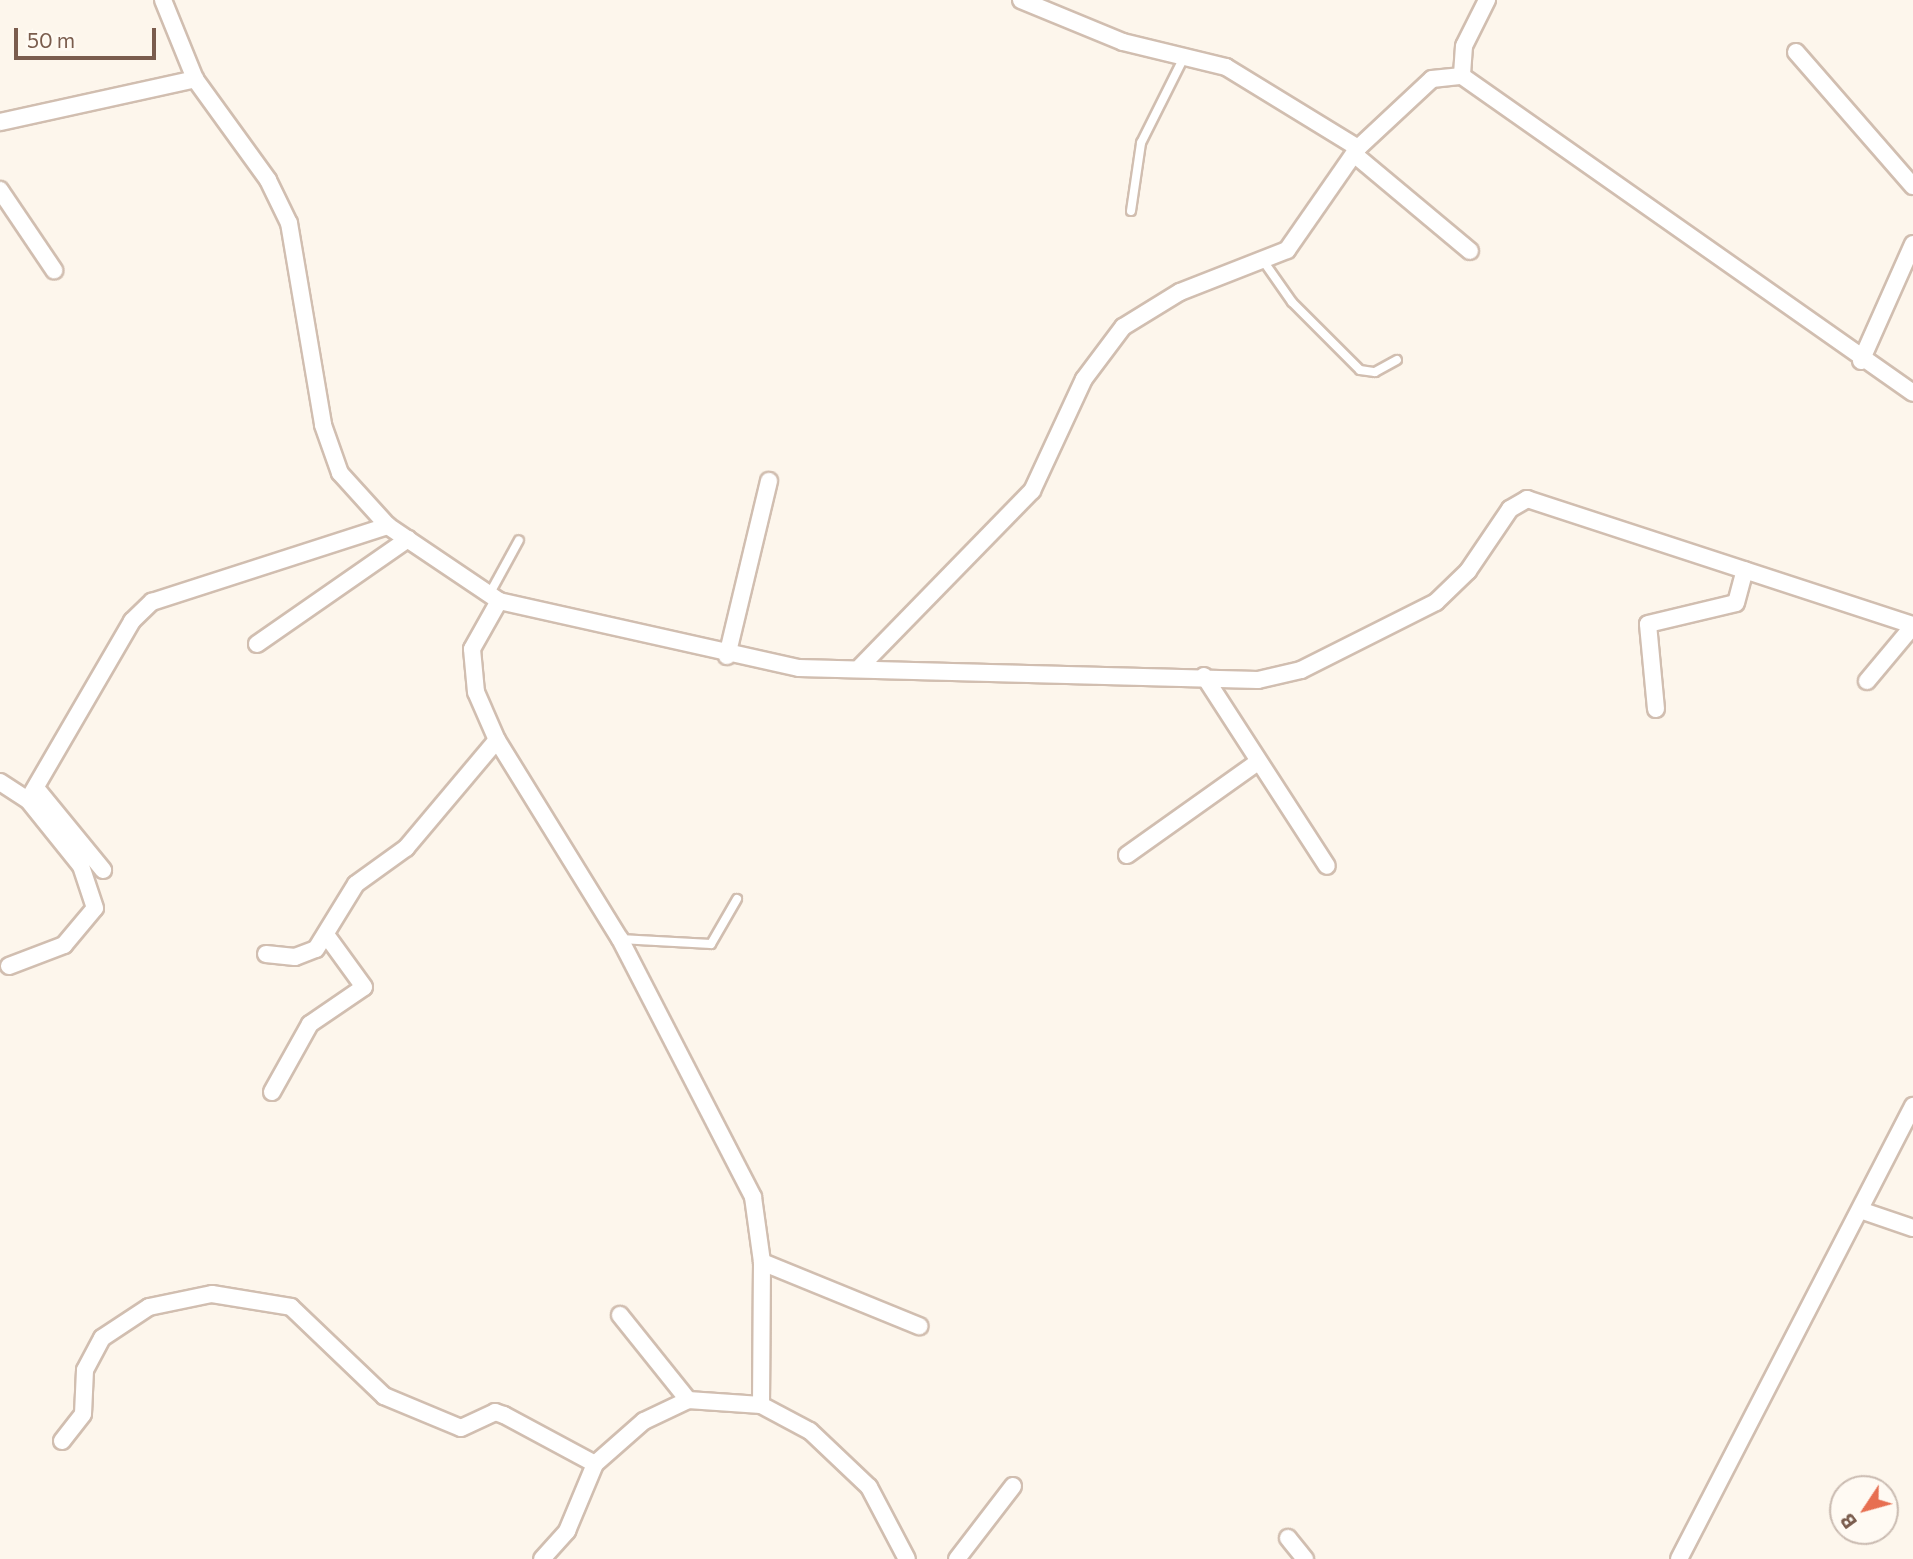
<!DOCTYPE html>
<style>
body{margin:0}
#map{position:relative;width:1913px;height:1559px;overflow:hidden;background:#fdf6ec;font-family:Commissioner,sans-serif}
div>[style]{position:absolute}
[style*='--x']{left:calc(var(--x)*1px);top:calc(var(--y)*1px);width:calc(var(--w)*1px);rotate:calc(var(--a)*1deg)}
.roads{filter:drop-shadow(2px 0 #d1beb0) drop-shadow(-2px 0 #d1beb0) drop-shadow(0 2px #d1beb0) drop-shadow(0 -2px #d1beb0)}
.lane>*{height:8px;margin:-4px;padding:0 4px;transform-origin:4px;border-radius:4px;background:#fff}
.street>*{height:16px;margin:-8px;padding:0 8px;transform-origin:8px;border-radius:8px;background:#fff}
span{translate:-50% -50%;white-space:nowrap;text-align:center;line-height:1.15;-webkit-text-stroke:5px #fffaf3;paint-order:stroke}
.north{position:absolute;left:1829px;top:1475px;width:70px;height:70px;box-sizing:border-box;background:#fffaf3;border:2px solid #cabbb1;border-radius:50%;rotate:234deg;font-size:19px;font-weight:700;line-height:28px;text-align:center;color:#7a5c4d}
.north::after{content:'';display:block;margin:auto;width:24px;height:32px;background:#e76f51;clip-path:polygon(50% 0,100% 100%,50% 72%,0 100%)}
.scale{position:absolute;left:14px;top:28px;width:142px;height:32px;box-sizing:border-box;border:4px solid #7a5c4d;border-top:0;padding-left:9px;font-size:21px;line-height:24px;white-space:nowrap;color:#7a5c4d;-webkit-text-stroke:5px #fffaf3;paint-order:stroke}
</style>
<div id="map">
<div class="roads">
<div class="lane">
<i style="--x:1131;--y:211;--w:69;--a:-81.6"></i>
<i style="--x:1141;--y:143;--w:96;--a:-63.4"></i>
<i style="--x:1264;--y:262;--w:49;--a:55"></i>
<i style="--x:1292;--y:302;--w:96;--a:45"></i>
<i style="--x:1360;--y:370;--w:15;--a:8"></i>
<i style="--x:1375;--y:372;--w:25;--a:-29"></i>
<i style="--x:490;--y:593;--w:60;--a:-61.3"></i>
<i style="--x:620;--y:939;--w:91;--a:3.1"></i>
<i style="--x:711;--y:944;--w:52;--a:-60"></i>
</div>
<div class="street">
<i style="--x:163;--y:0;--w:85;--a:67.9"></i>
<i style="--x:195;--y:79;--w:125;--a:54.1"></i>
<i style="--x:268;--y:180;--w:48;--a:64"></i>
<i style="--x:289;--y:223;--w:205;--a:80.4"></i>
<i style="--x:323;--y:425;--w:51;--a:70.5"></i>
<i style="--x:340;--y:473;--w:72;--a:47.8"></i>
<i style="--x:388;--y:526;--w:134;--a:34"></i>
<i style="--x:499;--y:601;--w:307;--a:12.6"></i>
<i style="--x:799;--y:668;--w:459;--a:1.5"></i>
<i style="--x:1258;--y:680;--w:44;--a:-13.1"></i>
<i style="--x:1301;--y:670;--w:151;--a:-26.7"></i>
<i style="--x:1436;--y:602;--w:45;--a:-44.1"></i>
<i style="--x:1468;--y:571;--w:75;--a:-55.9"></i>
<i style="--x:1510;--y:509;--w:20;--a:-30"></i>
<i style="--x:1527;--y:499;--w:406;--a:18.1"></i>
<i style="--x:1021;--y:0;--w:110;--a:22.4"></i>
<i style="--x:1123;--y:42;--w:106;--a:13.6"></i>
<i style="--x:1226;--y:67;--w:155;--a:31.5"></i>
<i style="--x:1358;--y:148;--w:101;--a:-43"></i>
<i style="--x:1432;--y:79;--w:30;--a:-6"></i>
<i style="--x:1487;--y:0;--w:51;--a:116.6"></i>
<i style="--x:1464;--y:46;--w:30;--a:94"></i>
<i style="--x:1462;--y:76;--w:551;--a:35.1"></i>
<i style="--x:1796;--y:52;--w:178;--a:48.9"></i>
<i style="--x:0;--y:122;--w:200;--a:-12.4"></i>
<i style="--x:1354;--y:154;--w:151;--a:39.9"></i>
<i style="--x:0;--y:190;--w:97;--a:56"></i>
<i style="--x:1861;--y:361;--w:128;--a:-66"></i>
<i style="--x:499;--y:601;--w:55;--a:119.4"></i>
<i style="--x:472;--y:649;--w:43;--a:84.7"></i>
<i style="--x:476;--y:692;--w:52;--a:66.4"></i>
<i style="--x:497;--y:740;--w:234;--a:58.3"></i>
<i style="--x:620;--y:939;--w:290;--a:62.7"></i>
<i style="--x:753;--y:1197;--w:66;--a:82.1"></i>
<i style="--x:762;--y:1262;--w:143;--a:90.4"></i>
<i style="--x:257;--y:644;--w:184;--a:-34.8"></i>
<i style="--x:727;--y:656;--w:180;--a:-76.5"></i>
<i style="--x:861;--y:666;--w:245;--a:-45.7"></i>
<i style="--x:1032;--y:491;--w:123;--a:-65.1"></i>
<i style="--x:1084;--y:379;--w:65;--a:-53.1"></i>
<i style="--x:1123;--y:327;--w:67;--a:-31.6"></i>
<i style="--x:1180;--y:292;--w:115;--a:-21.4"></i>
<i style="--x:1287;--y:250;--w:124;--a:-55.2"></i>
<i style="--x:1204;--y:676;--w:226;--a:57.1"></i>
<i style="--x:1867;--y:681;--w:72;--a:-50.1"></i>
<i style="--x:1656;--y:709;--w:85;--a:-95.4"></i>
<i style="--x:1648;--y:624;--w:90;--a:-13.4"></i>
<i style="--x:1736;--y:603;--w:34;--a:-75"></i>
<i style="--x:0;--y:782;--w:33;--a:33"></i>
<i style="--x:28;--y:800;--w:207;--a:-59.8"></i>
<i style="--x:132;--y:621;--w:28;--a:-44"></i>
<i style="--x:152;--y:602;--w:248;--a:-17.9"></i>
<i style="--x:36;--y:788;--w:106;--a:50.7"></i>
<i style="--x:1127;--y:855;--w:157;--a:-35.4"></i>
<i style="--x:266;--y:954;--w:29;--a:6"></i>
<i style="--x:295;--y:957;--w:22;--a:-21"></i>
<i style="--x:316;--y:949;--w:76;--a:-58.4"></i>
<i style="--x:356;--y:884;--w:62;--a:-35.8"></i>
<i style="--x:406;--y:848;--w:141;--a:-49.9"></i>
<i style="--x:9;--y:966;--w:59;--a:-20.9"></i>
<i style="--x:64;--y:945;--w:48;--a:-50"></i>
<i style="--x:95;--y:908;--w:44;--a:-108.4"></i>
<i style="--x:81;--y:866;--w:85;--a:-128.8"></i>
<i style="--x:272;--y:1092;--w:78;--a:-60.8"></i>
<i style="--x:310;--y:1024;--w:65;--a:-34.4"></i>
<i style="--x:364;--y:987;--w:63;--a:-126"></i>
<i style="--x:1863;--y:1211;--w:53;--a:18.8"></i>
<i style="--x:762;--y:1262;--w:170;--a:22.2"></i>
<i style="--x:620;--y:1315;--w:109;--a:51.3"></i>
<i style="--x:62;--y:1441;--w:34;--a:-52"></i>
<i style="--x:83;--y:1414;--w:44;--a:-87.4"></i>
<i style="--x:85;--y:1370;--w:36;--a:-62"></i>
<i style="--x:102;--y:1338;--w:56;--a:-33.4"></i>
<i style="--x:149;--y:1307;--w:64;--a:-11.7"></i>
<i style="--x:212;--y:1294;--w:80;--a:9.3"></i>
<i style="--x:291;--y:1307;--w:129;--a:43.7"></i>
<i style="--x:384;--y:1396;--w:83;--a:22.6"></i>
<i style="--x:461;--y:1428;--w:38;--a:-25"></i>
<i style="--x:495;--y:1412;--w:9;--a:18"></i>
<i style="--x:504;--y:1415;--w:103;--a:28.3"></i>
<i style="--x:1288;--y:1538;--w:27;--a:51"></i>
<i style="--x:542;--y:1559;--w:38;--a:-48"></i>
<i style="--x:567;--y:1531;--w:73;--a:-67.3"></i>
<i style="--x:595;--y:1464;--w:65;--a:-41.3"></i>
<i style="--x:644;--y:1421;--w:49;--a:-25.5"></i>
<i style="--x:688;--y:1400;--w:73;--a:3.9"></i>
<i style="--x:761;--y:1405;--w:55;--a:28"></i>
<i style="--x:810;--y:1431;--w:81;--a:43.5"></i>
<i style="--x:869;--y:1487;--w:81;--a:62.2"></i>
<i style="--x:957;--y:1559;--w:92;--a:-52.5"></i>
<i style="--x:1679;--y:1559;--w:510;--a:-62.68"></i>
</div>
</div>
<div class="north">B</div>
<div class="scale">50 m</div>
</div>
